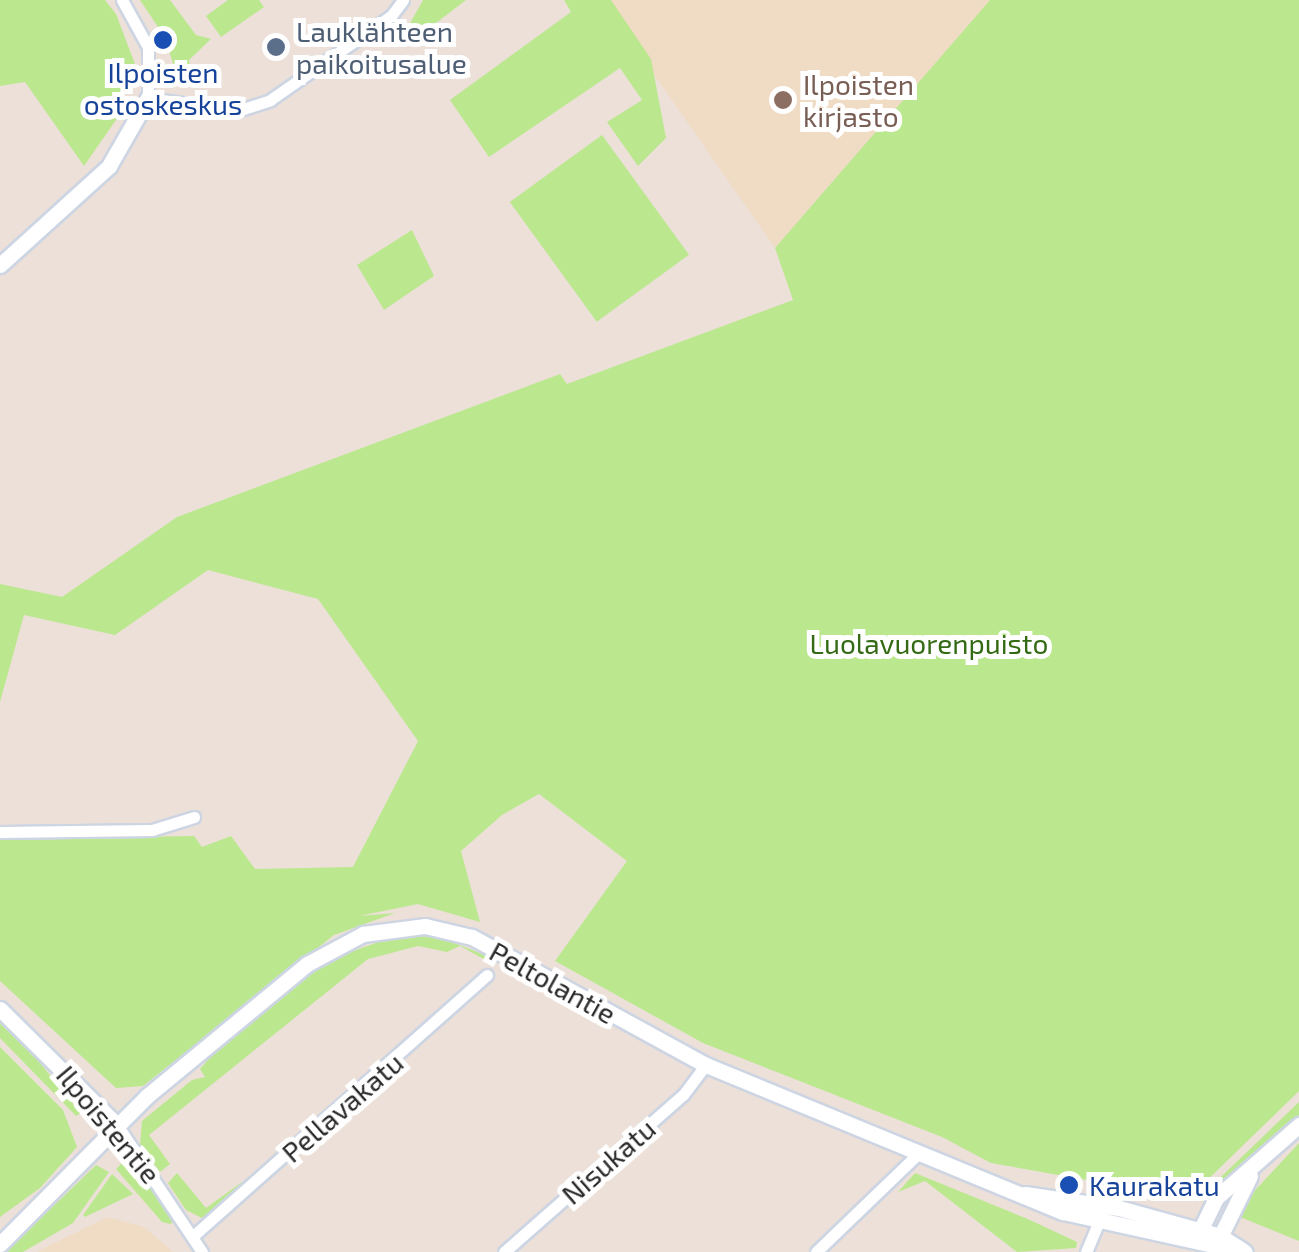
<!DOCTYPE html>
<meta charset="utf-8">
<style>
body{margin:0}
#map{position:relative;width:1299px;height:1252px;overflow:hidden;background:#ece0d8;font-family:"Exo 2",sans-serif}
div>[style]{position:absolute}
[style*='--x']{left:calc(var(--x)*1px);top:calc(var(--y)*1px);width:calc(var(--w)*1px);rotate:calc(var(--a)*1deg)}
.education>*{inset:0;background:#f0dbc5}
.green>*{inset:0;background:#bbe88f;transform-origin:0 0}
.roads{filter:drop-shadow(2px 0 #cdd5e3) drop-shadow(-2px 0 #cdd5e3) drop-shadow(0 2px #cdd5e3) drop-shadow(0 -2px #cdd5e3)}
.street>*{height:11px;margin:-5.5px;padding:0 5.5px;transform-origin:5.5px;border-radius:5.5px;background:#fff}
.secondary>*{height:15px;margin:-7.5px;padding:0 7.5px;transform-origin:7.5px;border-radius:7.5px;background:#fff}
.dots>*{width:28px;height:28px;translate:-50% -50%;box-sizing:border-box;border:5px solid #fff;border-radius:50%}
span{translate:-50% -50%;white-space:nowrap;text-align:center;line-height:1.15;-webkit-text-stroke:10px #fff;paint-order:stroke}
.service-label{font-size:28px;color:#4e5e75}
.left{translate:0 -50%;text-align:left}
.transit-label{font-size:28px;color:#164399}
.education-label{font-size:28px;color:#785e54}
.park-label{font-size:28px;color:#336a13}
.street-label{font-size:28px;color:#282828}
</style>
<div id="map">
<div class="education">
<i style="clip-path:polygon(602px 0,990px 0,775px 248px)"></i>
<i style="clip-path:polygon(108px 1217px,144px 1227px,173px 1252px,36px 1252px)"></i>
</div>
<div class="green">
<i style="clip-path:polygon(0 0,105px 0,116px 14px,138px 72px,130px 76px,118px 117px,84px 166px,25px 82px,0 86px)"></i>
<i style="clip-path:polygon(140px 0,170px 0,196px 35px,211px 39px,189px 60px,191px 70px,177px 75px,164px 36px)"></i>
<i style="clip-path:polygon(228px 0,259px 0,264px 7px,221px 37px,206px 16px)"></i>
<i style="clip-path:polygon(423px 0,466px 0,414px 40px,408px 27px)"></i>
<i style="clip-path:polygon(564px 0,611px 0,651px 59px,666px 138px,638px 166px,607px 122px,642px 100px,620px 68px,489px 157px,450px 100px,571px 12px)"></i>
<i style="clip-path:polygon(990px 0,1299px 0,1299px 1091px,1196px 1191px,1177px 1196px,991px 1163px,942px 1137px,703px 1043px,555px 961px,627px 861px,539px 794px,502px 815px,461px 851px,480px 922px,418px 904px,359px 916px,395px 913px,334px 935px,143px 1086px,116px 1088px,0 981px,0 839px,194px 836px,202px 847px,231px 836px,255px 869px,353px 867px,418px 741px,318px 599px,208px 570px,115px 635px,24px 615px,0 702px,0 584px,62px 597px,177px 517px,560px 374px,567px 384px,793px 300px,775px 248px)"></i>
<i style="left:602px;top:135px;width:148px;height:114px;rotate:54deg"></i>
<i style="clip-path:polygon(412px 230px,434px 276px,384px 310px,357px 265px)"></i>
<i style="clip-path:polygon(395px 936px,439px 937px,495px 959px,491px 963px,460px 946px,447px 952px,418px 946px,368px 959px,149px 1135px,170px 1164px,160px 1172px,140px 1145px,142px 1121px,192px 1080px,205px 1077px,200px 1069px,219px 1047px,323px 962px)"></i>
<i style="clip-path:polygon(0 1021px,26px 1046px,81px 1113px,76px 1116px,0 1038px)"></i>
<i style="clip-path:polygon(0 1047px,63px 1110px,77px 1147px,40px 1188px,0 1217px)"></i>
<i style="clip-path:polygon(1299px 1102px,1299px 1117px,1201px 1202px,1200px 1197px)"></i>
<i style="clip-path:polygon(1299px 1143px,1299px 1241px,1240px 1217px,1246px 1200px)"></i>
<i style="clip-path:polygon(130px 1155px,174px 1220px,171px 1224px,162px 1222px,116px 1169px)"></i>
<i style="clip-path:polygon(96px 1165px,109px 1172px,73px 1223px,23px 1252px,6px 1252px)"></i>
<i style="clip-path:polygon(177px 1173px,206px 1208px,242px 1182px,244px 1188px,202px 1218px,186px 1210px,168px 1183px)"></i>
<i style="clip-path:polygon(915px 1173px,1030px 1220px,1077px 1242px,1076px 1248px,1017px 1252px,925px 1181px,898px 1192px)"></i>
<i style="clip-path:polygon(112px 1174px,133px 1194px,85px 1217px,83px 1215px)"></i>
</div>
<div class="roads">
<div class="street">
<i style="--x:122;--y:0;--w:54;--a:61"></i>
<i style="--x:148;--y:47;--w:51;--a:90"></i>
<i style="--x:148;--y:98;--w:90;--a:8.3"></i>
<i style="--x:237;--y:111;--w:35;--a:-18"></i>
<i style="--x:270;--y:100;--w:147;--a:-34.8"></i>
<i style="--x:391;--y:16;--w:20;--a:-53"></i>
<i style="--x:0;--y:832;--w:152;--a:-0.8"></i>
<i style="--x:152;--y:830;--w:44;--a:-17.2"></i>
<i style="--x:117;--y:1125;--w:153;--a:56.2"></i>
<i style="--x:193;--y:1236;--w:393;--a:-41.6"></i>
<i style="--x:504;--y:1252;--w:238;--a:-41.3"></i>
<i style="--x:683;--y:1095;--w:38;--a:-53"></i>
<i style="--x:816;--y:1252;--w:144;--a:-43.9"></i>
<i style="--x:1086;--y:1252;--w:41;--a:-67.2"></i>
</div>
<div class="secondary">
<i style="--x:0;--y:265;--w:147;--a:-42.2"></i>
<i style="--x:109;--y:166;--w:78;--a:-60.2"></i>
<i style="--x:0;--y:1009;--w:165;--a:44.8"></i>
<i style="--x:1025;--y:1194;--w:95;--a:8.5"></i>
<i style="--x:1119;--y:1208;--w:105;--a:15.5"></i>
<i style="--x:1220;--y:1236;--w:26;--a:32"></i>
<i style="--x:1196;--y:1239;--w:46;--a:-64"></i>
<i style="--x:1216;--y:1198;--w:111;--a:-41.3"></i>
<i style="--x:0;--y:1244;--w:209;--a:-45.2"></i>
<i style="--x:147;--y:1096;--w:207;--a:-39.5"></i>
<i style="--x:307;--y:964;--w:64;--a:-28.2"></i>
<i style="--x:363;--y:934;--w:63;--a:-7.4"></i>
<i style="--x:425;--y:926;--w:48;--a:13.2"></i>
<i style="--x:472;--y:937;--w:267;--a:28.7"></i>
<i style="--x:706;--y:1065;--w:386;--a:22.4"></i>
<i style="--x:1063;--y:1212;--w:186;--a:12.4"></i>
<i style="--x:1216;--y:1245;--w:77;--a:-63.8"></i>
</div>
</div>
<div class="dots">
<i style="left:163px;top:40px;background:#1a4fb4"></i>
<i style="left:276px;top:47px;background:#5c6f8a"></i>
<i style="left:783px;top:100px;background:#8d6e63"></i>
<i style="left:1069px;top:1185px;background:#1a4fb4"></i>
</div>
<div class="service-label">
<span class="left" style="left:296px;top:47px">Lauklähteen<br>paikoitusalue</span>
</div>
<div class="transit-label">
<span style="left:163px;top:88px">Ilpoisten<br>ostoskeskus</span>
<span class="left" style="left:1089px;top:1185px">Kaurakatu</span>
</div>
<div class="education-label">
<span class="left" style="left:803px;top:100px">Ilpoisten<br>kirjasto</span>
</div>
<div class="park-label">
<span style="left:929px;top:643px">Luolavuorenpuisto</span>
</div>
<div class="street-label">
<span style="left:553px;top:982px;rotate:29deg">Peltolantie</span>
<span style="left:342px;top:1107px;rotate:-41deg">Pellavakatu</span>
<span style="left:109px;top:1124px;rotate:50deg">Ilpoistentie</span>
<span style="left:608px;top:1161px;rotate:-41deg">Nisukatu</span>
</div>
</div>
